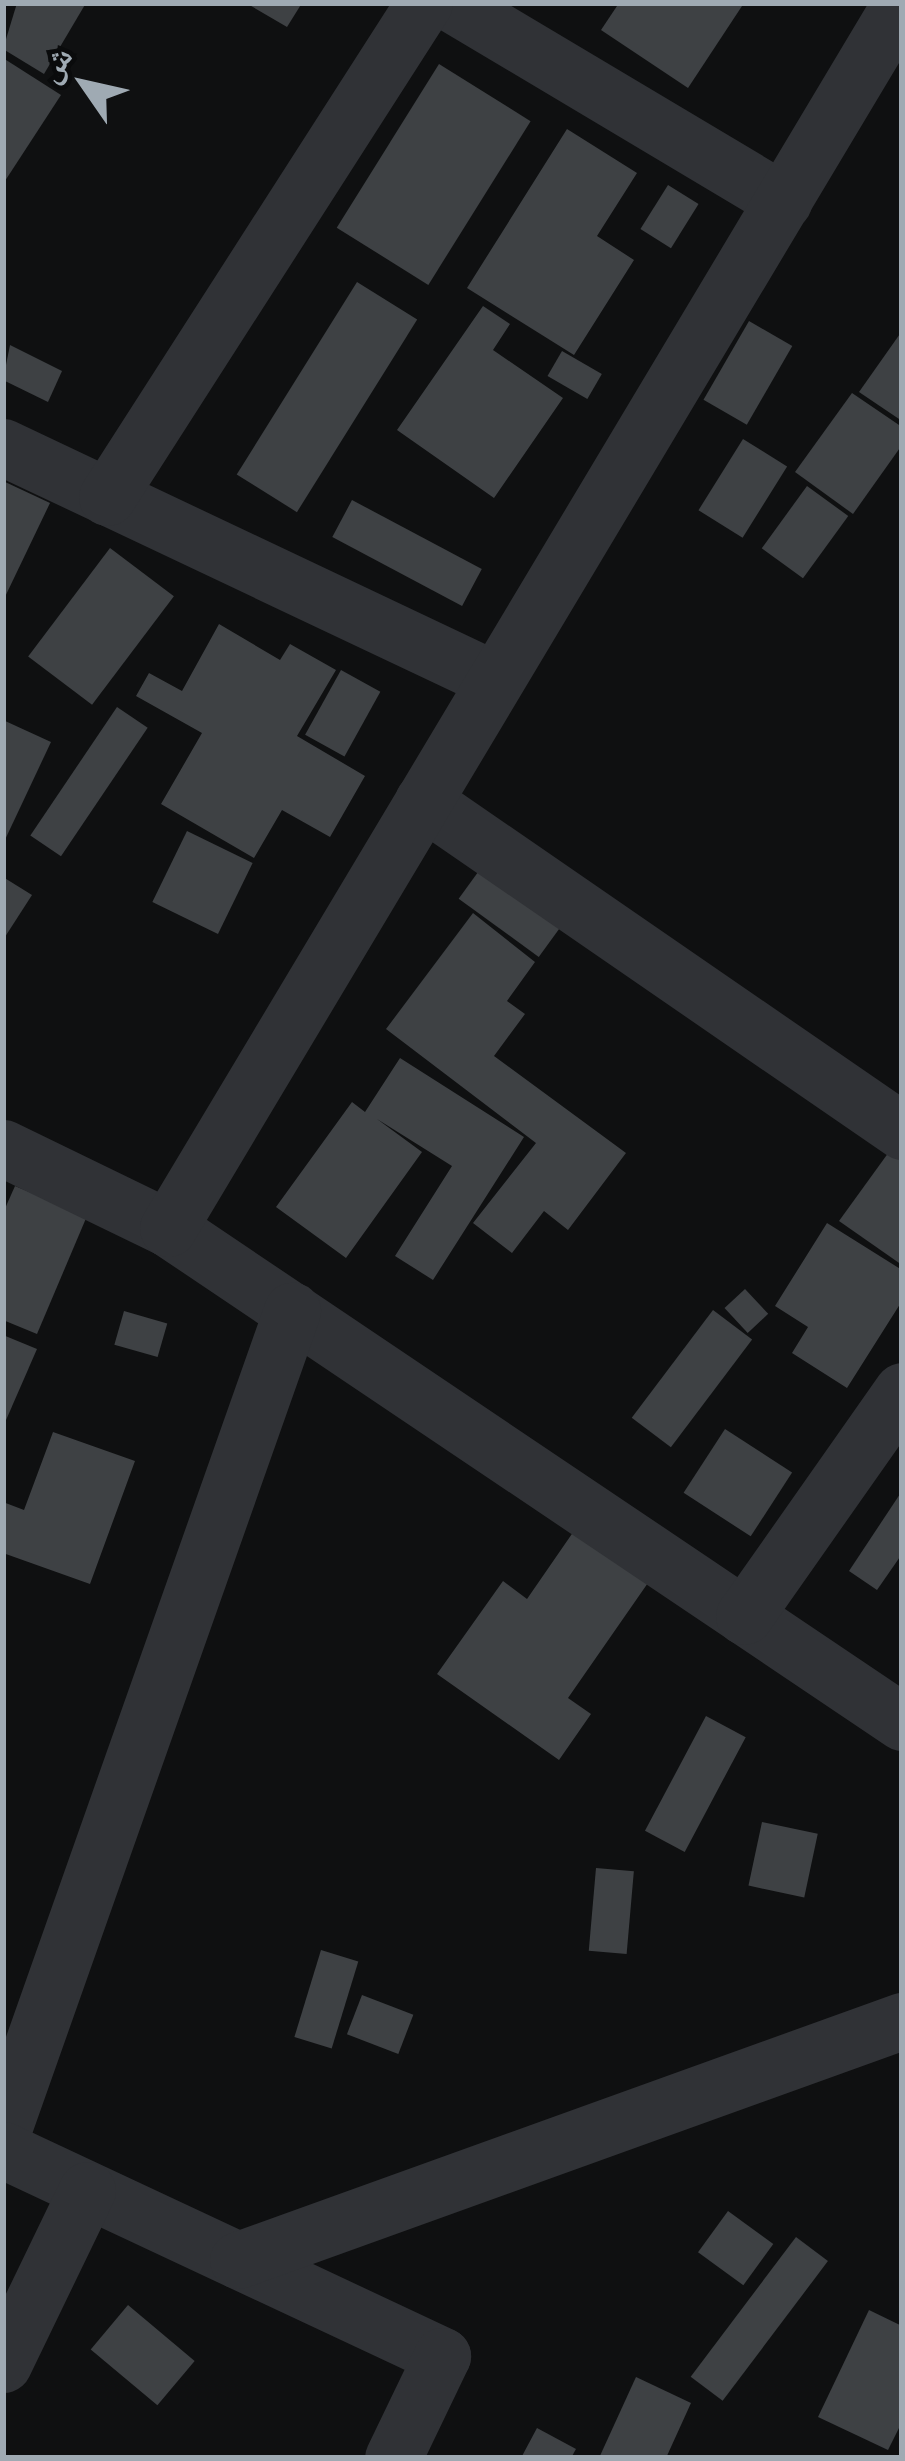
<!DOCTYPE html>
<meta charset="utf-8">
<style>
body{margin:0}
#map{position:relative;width:905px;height:2461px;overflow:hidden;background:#0f1011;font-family:"IBM Plex Sans","Noto Naskh Arabic",sans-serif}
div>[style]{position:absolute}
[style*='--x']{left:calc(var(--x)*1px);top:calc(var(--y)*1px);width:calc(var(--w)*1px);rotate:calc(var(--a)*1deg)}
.building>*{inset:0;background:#3e4144;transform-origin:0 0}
.street>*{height:57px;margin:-28.5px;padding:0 28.5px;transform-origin:28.5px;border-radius:28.5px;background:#303236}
span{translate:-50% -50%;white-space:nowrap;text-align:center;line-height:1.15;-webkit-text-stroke:12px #0a0b0c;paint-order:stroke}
.frame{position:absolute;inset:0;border:6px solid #9faab3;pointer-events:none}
.north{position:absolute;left:24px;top:24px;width:120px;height:120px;-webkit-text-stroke:9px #0a0b0c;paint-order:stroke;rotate:304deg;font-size:33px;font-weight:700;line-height:48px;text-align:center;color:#9faab3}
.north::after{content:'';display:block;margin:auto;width:42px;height:54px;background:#9faab3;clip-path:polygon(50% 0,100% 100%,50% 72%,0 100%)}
</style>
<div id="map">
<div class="building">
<i style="clip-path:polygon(17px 3px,86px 3px,44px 74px,3px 49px)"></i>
<i style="clip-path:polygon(246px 3px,302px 3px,287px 27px)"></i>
<i style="clip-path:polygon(619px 3px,744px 3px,688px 88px,601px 30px)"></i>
<i style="clip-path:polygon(3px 58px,61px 95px,3px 184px)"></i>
<i style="left:439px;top:64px;width:108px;height:193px;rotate:32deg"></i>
<i style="clip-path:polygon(567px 129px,637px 173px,597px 236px,634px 260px,574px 355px,467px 288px)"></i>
<i style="left:668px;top:185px;width:36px;height:52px;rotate:32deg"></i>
<i style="left:357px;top:282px;width:71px;height:227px;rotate:32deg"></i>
<i style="clip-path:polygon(483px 306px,510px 324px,493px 350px,563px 398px,494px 498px,397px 430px)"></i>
<i style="left:749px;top:321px;width:50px;height:91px;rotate:30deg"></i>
<i style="clip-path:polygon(902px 331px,902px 421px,859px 392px)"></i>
<i style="clip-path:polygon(10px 345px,62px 371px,48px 402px,3px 380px)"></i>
<i style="left:562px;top:351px;width:46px;height:29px;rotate:30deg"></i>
<i style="clip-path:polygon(852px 393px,902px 427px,902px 445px,853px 514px,795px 472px)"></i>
<i style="left:743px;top:439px;width:52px;height:84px;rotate:32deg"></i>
<i style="clip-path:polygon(3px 481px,50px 503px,3px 601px)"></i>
<i style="left:807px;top:486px;width:51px;height:77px;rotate:36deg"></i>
<i style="left:352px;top:500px;width:147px;height:42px;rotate:28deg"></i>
<i style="left:110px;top:548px;width:80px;height:136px;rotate:37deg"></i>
<i style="clip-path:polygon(219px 624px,280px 660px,290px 644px,336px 670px,297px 736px,365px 776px,330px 837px,282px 810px,254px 858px,161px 804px,202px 733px,136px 696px,149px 673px,182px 691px)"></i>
<i style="left:341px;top:670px;width:45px;height:74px;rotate:29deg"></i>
<i style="left:117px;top:707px;width:37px;height:155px;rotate:34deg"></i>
<i style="clip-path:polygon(3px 720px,51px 742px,3px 844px)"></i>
<i style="left:187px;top:831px;width:73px;height:79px;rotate:26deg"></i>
<i style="left:481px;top:868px;width:99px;height:38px;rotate:36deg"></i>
<i style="clip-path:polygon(3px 877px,32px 895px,3px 940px)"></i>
<i style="clip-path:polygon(473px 913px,535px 962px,507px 1001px,525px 1014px,494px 1056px,626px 1153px,568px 1230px,544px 1211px,512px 1253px,473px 1223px,536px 1143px,386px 1029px)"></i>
<i style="clip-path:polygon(400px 1058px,524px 1137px,433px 1280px,395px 1256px,452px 1166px,377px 1119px,422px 1152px,346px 1258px,276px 1207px,352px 1102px,365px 1112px)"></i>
<i style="clip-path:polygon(894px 1145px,902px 1151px,902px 1265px,839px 1221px)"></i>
<i style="clip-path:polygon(15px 1186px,87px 1216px,37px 1334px,3px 1320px,3px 1213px)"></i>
<i style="clip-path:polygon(827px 1223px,902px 1270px,902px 1301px,847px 1388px,792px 1353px,808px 1327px,775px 1306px)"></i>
<i style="left:745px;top:1289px;width:34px;height:28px;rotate:47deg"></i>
<i style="left:713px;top:1310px;width:49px;height:135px;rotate:37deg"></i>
<i style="left:124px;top:1311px;width:45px;height:35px;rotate:16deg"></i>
<i style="clip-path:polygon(3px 1335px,37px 1349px,3px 1427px)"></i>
<i style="left:725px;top:1429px;width:80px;height:76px;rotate:33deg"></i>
<i style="clip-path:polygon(53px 1432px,135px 1461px,90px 1584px,3px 1553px,3px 1502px,24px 1510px)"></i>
<i style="clip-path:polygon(902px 1491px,902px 1554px,877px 1590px,849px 1571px)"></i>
<i style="clip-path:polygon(576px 1528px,650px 1580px,568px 1698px,591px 1714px,559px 1760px,437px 1674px,503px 1581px,527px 1599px)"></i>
<i style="left:706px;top:1716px;width:45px;height:130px;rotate:28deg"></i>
<i style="left:762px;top:1822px;width:57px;height:65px;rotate:12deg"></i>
<i style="left:596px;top:1868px;width:38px;height:83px;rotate:5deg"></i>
<i style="left:321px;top:1950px;width:39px;height:91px;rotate:17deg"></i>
<i style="left:362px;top:1995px;width:55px;height:42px;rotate:21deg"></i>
<i style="left:728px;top:2211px;width:56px;height:51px;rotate:36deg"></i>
<i style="left:796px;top:2237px;width:40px;height:175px;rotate:37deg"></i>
<i style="left:128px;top:2305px;width:87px;height:58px;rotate:40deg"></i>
<i style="clip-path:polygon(869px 2310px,902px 2326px,902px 2422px,888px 2450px,818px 2417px)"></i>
<i style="clip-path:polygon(636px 2377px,691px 2403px,666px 2458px,599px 2458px)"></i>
<i style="clip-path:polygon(537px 2428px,576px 2449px,571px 2458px,521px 2458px)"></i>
</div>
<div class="street">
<i style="--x:451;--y:3;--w:387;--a:30.8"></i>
<i style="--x:3;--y:447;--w:544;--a:25.34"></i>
<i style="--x:107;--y:497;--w:587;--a:-57.31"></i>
<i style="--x:423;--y:801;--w:582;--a:34.56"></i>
<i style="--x:3;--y:1148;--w:183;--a:25.9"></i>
<i style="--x:168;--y:1228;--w:885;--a:33.94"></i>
<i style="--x:168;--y:1228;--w:1428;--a:-59.11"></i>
<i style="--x:744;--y:1616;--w:275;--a:-54.9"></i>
<i style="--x:3;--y:2129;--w:868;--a:-70.54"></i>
<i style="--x:3;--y:2150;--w:485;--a:25.1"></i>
<i style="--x:442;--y:2356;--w:113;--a:115.7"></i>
<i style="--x:238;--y:2260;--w:706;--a:-19.8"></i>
<i style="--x:3;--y:2364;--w:193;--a:-64.2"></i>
</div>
<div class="frame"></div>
<div class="north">ش</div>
</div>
